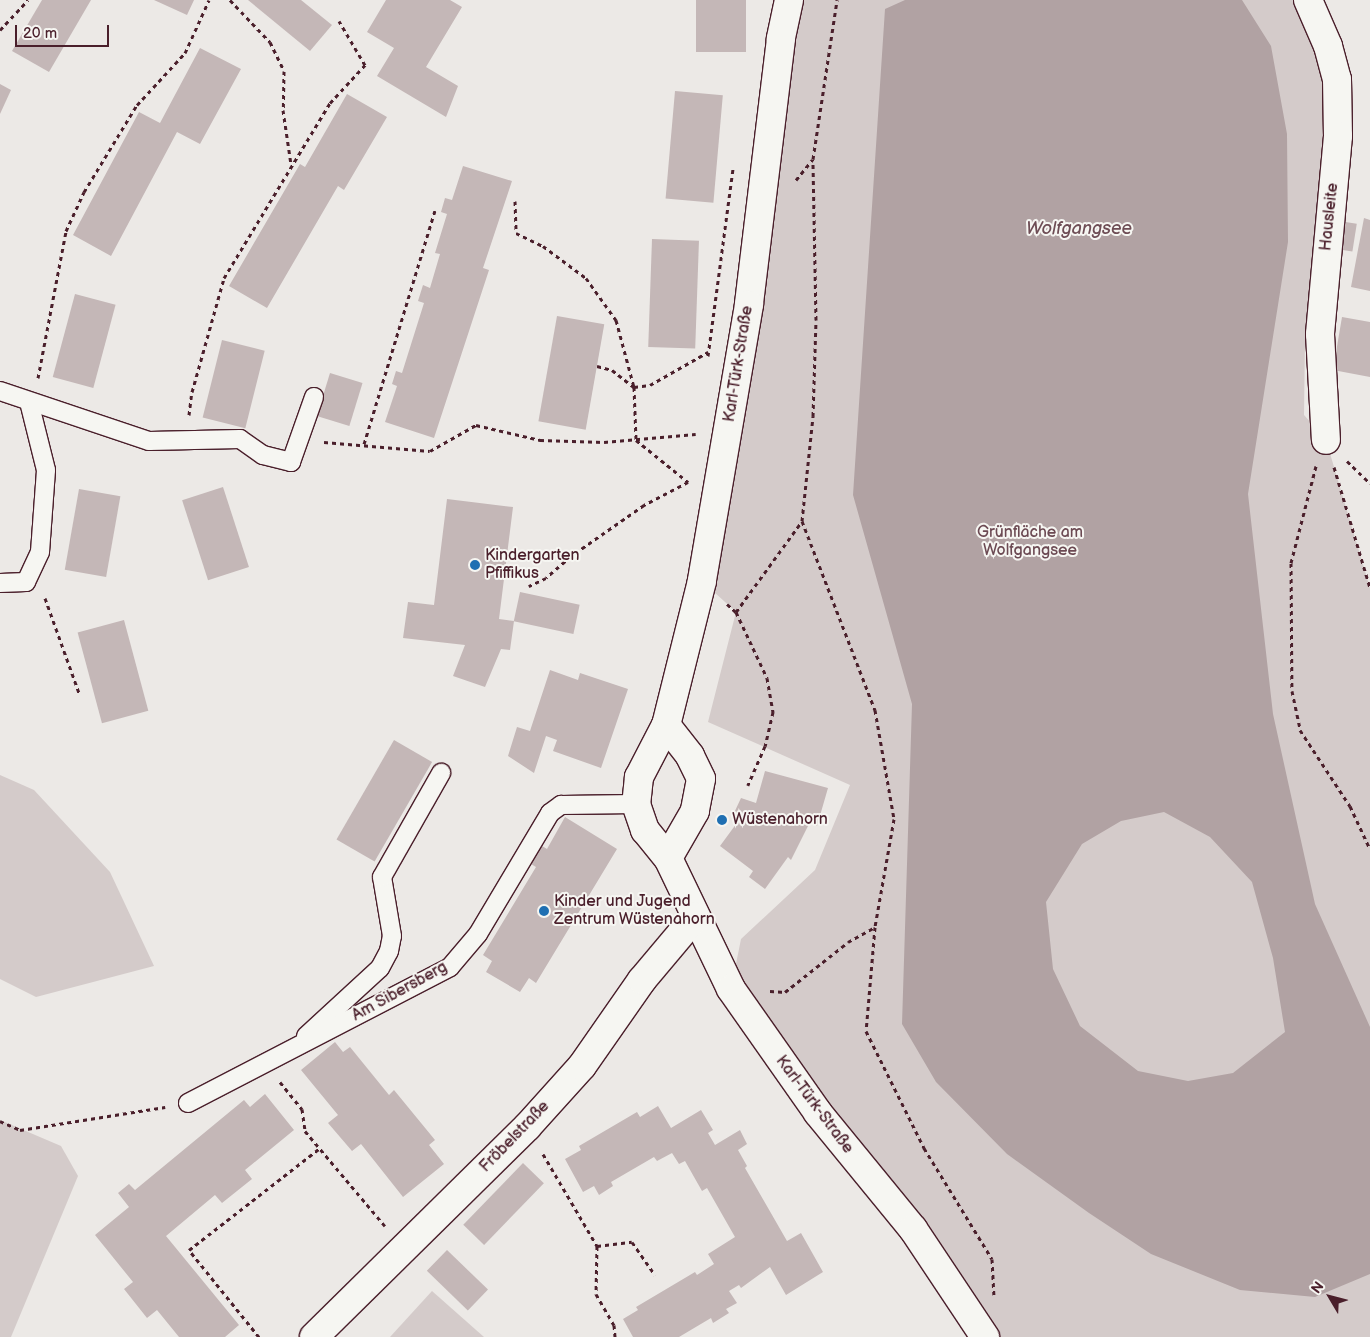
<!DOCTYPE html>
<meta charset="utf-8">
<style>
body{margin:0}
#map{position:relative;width:1370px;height:1337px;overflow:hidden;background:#ece9e6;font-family:"Balsamiq Sans",sans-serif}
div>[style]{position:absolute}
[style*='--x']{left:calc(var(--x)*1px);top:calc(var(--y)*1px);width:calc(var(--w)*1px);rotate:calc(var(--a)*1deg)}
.green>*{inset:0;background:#d4cbca}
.water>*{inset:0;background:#b1a2a3}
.building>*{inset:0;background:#c4b7b7;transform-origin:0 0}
.path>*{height:3px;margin-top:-1.5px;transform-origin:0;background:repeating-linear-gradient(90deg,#4a1f2b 0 4px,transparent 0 8px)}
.roads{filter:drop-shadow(1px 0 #4a1f2b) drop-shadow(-1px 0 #4a1f2b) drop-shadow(0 1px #4a1f2b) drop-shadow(0 -1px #4a1f2b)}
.lane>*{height:18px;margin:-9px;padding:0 9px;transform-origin:9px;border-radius:9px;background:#f6f6f2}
.street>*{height:28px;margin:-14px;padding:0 14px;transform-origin:14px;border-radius:14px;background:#f6f6f2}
.dots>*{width:14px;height:14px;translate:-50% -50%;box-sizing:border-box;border:2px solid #f6f6f2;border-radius:50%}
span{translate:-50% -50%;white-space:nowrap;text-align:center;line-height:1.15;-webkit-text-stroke:4px #f6f6f2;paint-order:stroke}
.street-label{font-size:16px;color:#4a1f2b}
.park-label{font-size:16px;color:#6c4a53}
.poi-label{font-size:16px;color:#4a1f2b}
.left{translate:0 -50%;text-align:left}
.water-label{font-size:18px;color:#6e4d55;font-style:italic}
.north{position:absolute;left:1305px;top:1272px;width:50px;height:50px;-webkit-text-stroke:4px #f6f6f2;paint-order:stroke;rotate:307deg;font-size:14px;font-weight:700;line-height:20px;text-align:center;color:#4a1f2b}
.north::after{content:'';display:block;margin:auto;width:18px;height:22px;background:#4a1f2b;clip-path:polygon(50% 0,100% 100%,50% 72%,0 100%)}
.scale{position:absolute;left:15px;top:25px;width:94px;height:22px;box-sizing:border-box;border:2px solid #4a1f2b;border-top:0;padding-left:6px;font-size:15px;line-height:18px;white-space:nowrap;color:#4a1f2b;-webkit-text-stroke:4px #f6f6f2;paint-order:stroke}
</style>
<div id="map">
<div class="green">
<i style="clip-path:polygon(789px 0,1295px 0,1317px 49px,1331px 100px,1305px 340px,1304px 415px,1326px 440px,1370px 588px,1370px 1337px,985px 1337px,731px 989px,741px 939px,815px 870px,850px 785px,708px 722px,736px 612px,702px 581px)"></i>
<i style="clip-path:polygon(0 775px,34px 790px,110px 872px,154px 966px,36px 997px,0 979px)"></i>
<i style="clip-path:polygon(0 1120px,61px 1146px,78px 1176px,11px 1337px,0 1337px)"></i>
<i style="clip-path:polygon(432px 1291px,484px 1337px,390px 1337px)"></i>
</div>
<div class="water">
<i style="clip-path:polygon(evenodd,905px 0,1242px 0,1271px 46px,1287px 134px,1288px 242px,1248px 494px,1273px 714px,1315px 904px,1370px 1027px,1370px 1274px,1315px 1297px,1240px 1290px,1151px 1254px,1089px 1213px,1007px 1154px,936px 1082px,902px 1024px,912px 704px,853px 495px,885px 9px,905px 0,1164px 812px,1210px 837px,1252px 882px,1273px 958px,1285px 1032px,1233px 1073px,1188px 1081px,1138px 1071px,1080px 1026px,1053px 969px,1046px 902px,1082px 844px,1121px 821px,1164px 812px)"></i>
</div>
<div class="building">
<i style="clip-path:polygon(42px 0,91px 0,49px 72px,12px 51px)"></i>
<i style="clip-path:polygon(154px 0,194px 0,187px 15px)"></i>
<i style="clip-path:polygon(248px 0,301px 0,332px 25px,310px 51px)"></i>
<i style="clip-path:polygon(386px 0,450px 0,462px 7px,426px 67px,458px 86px,446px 117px,377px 76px,394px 48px,367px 32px)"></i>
<i style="left:696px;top:0;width:50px;height:52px"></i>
<i style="clip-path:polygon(200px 48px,241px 69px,200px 144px,177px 132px,111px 256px,73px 235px,139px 112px,160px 123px)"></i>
<i style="clip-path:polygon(0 84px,11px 90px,0 114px)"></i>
<i style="left:675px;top:91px;width:48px;height:108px;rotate:5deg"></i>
<i style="clip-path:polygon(347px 94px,387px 117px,344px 190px,338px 186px,267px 308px,229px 286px,300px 164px,305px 167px)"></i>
<i style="clip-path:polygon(463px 166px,512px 181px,483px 268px,489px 270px,434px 438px,385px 422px,397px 386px,392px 384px,396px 371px,402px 373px,424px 303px,418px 301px,423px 285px,430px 288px,440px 254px,435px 253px,447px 214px,441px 212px,445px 198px,452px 200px)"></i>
<i style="clip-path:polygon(1364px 218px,1370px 220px,1370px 291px,1351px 287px)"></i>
<i style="left:1339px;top:221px;width:18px;height:28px;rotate:9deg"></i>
<i style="left:652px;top:239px;width:47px;height:108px;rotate:2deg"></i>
<i style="left:75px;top:294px;width:42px;height:86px;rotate:15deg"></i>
<i style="left:557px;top:316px;width:48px;height:107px;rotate:10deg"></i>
<i style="clip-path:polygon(1342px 317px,1370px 322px,1370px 377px,1333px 370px)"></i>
<i style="left:222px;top:340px;width:44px;height:80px;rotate:14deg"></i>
<i style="left:330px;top:373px;width:34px;height:45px;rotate:17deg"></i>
<i style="left:223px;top:487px;width:84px;height:43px;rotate:72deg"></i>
<i style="left:79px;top:489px;width:42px;height:82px;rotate:10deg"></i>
<i style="clip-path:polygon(447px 499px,513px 507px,499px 619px,514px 621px,510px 650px,501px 649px,485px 687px,453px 676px,465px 645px,403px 638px,408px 602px,434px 605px)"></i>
<i style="left:520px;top:592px;width:61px;height:30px;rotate:12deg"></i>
<i style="left:124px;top:620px;width:94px;height:48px;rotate:75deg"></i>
<i style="clip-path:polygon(550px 670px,578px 680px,580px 673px,628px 689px,601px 768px,553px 751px,557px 740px,546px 736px,534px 773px,508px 756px,517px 727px,530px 731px)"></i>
<i style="left:394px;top:740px;width:44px;height:115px;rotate:30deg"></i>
<i style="clip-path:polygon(765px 771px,828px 788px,817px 826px,810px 822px,791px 860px,788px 857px,765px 889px,749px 877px,753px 871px,720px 846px,742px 816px,734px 813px,741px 798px,756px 803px)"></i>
<i style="clip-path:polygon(565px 817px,617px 849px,536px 983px,529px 978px,520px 992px,486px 972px,492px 961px,483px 955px,536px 867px,526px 861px,537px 843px,547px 849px)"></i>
<i style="clip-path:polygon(335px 1042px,343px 1052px,350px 1047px,389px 1095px,394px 1090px,435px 1140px,429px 1145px,444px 1164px,403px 1197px,361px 1144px,352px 1151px,328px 1123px,338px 1115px,301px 1070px)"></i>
<i style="clip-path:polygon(265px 1094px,294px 1130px,245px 1170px,252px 1179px,222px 1203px,215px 1195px,166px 1236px,239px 1325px,225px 1337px,179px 1337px,157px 1310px,147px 1318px,124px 1289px,133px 1282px,95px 1235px,129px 1207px,118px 1193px,129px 1184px,135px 1190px,244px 1100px,250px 1107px)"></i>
<i style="clip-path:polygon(658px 1106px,671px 1128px,701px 1110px,713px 1130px,708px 1133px,715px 1145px,740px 1130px,747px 1144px,738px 1150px,747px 1166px,745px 1168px,787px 1241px,801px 1233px,823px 1272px,786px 1295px,770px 1267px,741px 1288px,739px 1285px,729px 1291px,737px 1303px,726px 1309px,729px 1313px,713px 1323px,711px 1318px,679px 1337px,633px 1337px,623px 1319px,638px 1310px,636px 1307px,695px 1272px,697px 1275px,714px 1264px,708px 1254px,735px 1237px,707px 1188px,702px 1191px,685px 1161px,679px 1164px,672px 1153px,657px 1161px,654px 1157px,611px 1182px,613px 1186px,599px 1195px,594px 1186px,583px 1192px,565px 1159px,581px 1150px,579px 1146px,637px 1112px,640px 1117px)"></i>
<i style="left:523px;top:1163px;width:29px;height:86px;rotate:44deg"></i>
<i style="left:447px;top:1250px;width:57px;height:29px;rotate:44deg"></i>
</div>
<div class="path">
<i style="--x:230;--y:0;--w:58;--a:46.4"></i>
<i style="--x:270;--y:42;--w:32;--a:64"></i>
<i style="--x:284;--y:71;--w:39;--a:91"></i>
<i style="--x:283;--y:110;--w:55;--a:81.6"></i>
<i style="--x:0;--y:30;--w:41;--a:-47"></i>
<i style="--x:796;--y:180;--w:26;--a:-51"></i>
<i style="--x:515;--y:201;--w:32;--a:88"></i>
<i style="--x:516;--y:233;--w:30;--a:26"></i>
<i style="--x:543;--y:246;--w:54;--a:36.7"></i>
<i style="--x:586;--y:278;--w:52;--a:54.5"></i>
<i style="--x:616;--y:320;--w:69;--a:75"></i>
<i style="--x:634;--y:387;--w:53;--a:87.8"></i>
<i style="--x:636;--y:440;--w:67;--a:38.9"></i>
<i style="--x:688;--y:482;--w:50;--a:152.4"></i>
<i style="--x:644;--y:505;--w:89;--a:145.1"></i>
<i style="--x:571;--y:556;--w:33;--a:139"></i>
<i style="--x:546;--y:578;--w:19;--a:155"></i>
<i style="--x:708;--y:356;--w:189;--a:-82.4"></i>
<i style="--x:597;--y:366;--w:16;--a:15"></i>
<i style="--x:612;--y:370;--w:28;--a:38"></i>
<i style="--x:634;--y:387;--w:16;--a:-7"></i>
<i style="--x:650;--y:385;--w:67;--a:-29.6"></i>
<i style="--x:38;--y:378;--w:150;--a:-79.2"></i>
<i style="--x:66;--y:231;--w:43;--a:-65.2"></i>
<i style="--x:84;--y:192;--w:102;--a:-58.7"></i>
<i style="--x:137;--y:105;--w:71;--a:-47.3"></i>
<i style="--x:185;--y:53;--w:58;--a:-65.6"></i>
<i style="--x:189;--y:415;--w:23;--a:-83"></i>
<i style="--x:192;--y:392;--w:118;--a:-74.3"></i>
<i style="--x:224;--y:278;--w:205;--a:-58.8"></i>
<i style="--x:330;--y:103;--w:52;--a:-47.4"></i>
<i style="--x:365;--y:65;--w:51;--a:-120.6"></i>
<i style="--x:324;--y:442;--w:106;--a:4.9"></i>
<i style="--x:430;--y:451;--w:53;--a:-29.5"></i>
<i style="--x:476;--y:425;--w:66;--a:13.2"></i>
<i style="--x:540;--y:440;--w:64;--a:1.8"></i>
<i style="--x:604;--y:442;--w:92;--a:-5"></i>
<i style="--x:364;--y:444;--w:244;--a:-73.1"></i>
<i style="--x:1347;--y:461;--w:32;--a:44"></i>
<i style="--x:1316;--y:466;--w:100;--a:104.5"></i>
<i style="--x:1291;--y:563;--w:128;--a:89.6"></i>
<i style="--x:1292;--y:691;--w:40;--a:78"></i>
<i style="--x:1300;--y:730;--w:91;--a:56.7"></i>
<i style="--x:1350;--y:806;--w:47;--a:65.1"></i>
<i style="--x:1334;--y:467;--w:126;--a:73.4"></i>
<i style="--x:802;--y:521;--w:106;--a:-84"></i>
<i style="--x:813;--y:416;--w:96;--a:-88.2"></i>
<i style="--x:816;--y:320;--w:161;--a:-91.1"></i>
<i style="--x:813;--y:159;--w:161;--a:-81.4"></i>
<i style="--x:45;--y:598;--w:101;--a:70.3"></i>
<i style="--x:727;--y:604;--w:12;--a:42"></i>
<i style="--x:736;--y:612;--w:112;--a:-54"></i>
<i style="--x:802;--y:521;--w:203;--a:68.9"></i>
<i style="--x:875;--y:710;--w:111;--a:80.1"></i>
<i style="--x:894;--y:819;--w:110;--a:100"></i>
<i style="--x:736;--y:612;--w:73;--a:64.8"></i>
<i style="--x:767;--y:678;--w:35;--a:80"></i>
<i style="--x:773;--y:712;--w:35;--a:103"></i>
<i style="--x:765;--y:746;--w:43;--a:113.6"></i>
<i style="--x:770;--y:991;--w:15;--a:4"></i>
<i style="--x:785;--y:992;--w:80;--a:-38.4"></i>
<i style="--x:848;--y:942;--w:31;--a:-29"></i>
<i style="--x:875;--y:927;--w:104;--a:94.9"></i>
<i style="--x:866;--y:1031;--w:131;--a:63.6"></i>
<i style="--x:924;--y:1148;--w:130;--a:58.5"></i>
<i style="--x:992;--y:1259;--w:36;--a:87"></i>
<i style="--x:280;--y:1082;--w:35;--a:51"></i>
<i style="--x:302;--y:1109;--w:22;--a:82"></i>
<i style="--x:305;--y:1131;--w:124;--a:49.9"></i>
<i style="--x:0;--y:1121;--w:22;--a:24"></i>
<i style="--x:20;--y:1130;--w:147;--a:-9"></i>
<i style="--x:543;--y:1154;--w:107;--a:59.6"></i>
<i style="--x:597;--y:1246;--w:35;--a:-7"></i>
<i style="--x:632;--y:1242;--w:40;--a:55.1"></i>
<i style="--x:597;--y:1246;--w:48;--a:91.2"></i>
<i style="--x:596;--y:1294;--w:36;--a:60"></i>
<i style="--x:614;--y:1325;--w:12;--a:85"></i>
<i style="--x:259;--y:1337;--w:112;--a:-128.8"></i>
<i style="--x:189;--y:1250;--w:166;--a:-37.9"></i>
</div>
<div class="roads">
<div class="lane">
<i style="--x:0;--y:391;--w:157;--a:18.6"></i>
<i style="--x:149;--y:441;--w:91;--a:-1.3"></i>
<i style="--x:240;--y:439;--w:28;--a:35"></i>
<i style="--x:263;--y:455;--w:29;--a:14"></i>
<i style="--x:291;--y:462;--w:69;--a:-70.5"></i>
<i style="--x:0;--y:583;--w:26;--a:-2"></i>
<i style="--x:26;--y:582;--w:33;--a:-65"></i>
<i style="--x:40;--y:552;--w:82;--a:-85.8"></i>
<i style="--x:46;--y:470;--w:70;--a:-104"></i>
<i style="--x:306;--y:1036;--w:100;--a:-42.6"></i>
<i style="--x:380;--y:968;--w:19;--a:-62"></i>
<i style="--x:389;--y:951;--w:15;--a:-79"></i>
<i style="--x:392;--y:936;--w:60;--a:-99.6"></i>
<i style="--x:382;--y:877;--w:120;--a:-60.4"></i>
<i style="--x:188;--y:1103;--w:295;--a:-27.4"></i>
<i style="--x:450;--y:967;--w:43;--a:-49.7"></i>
<i style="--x:478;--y:934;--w:141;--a:-59.2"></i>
<i style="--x:550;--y:813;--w:14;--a:-36"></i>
<i style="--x:561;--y:805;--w:75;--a:-0.8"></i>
</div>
<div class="street">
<i style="--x:789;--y:0;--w:40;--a:102"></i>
<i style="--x:781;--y:39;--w:268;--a:96.9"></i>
<i style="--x:749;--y:305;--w:280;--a:99.7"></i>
<i style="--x:702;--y:581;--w:148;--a:104"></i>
<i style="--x:666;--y:725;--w:59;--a:117.4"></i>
<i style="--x:639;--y:777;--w:27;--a:96"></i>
<i style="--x:636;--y:804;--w:28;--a:71"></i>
<i style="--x:645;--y:830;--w:36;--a:51"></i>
<i style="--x:668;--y:858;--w:145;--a:64.3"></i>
<i style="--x:731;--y:989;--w:151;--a:54.9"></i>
<i style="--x:818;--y:1113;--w:150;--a:50.7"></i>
<i style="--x:913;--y:1229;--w:130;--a:56.3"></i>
<i style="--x:1308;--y:0;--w:50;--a:66.5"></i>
<i style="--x:1328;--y:46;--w:34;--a:75"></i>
<i style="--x:1337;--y:79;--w:57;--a:89"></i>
<i style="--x:1338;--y:136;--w:199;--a:95.2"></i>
<i style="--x:1320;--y:334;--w:106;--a:86.8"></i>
<i style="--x:666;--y:725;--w:39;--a:52"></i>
<i style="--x:690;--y:756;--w:25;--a:64"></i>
<i style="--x:701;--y:779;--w:33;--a:101"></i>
<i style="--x:695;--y:811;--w:54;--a:119.9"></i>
<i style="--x:314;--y:1337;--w:299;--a:-44.6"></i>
<i style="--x:527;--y:1127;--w:82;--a:-48"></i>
<i style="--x:582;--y:1066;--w:105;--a:-55.1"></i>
<i style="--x:642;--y:980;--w:82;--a:-49.9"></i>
</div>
</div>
<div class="dots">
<i style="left:475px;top:565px;background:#1f6fb2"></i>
<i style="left:722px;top:820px;background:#1f6fb2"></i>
<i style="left:544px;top:911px;background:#1f6fb2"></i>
</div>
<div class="street-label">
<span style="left:1330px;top:217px;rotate:-84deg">Hausleite</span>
<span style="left:739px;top:364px;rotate:-81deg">Karl-Türk-Straße</span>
<span style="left:400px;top:992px;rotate:-29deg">Am Sibersberg</span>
<span style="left:814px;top:1105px;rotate:53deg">Karl-Türk-Straße</span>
<span style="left:515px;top:1137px;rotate:-46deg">Fröbelstraße</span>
</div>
<div class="park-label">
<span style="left:1030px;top:542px">Grünfläche am<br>Wolfgangsee</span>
</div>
<div class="poi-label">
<span class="left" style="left:485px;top:565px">Kindergarten<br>Pfiffikus</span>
<span class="left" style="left:732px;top:820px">Wüstenahorn</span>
<span class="left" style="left:554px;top:911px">Kinder und Jugend<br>Zentrum Wüstenahorn</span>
</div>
<div class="water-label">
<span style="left:1079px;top:229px">Wolfgangsee</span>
</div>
<div class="north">N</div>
<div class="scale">20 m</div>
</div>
